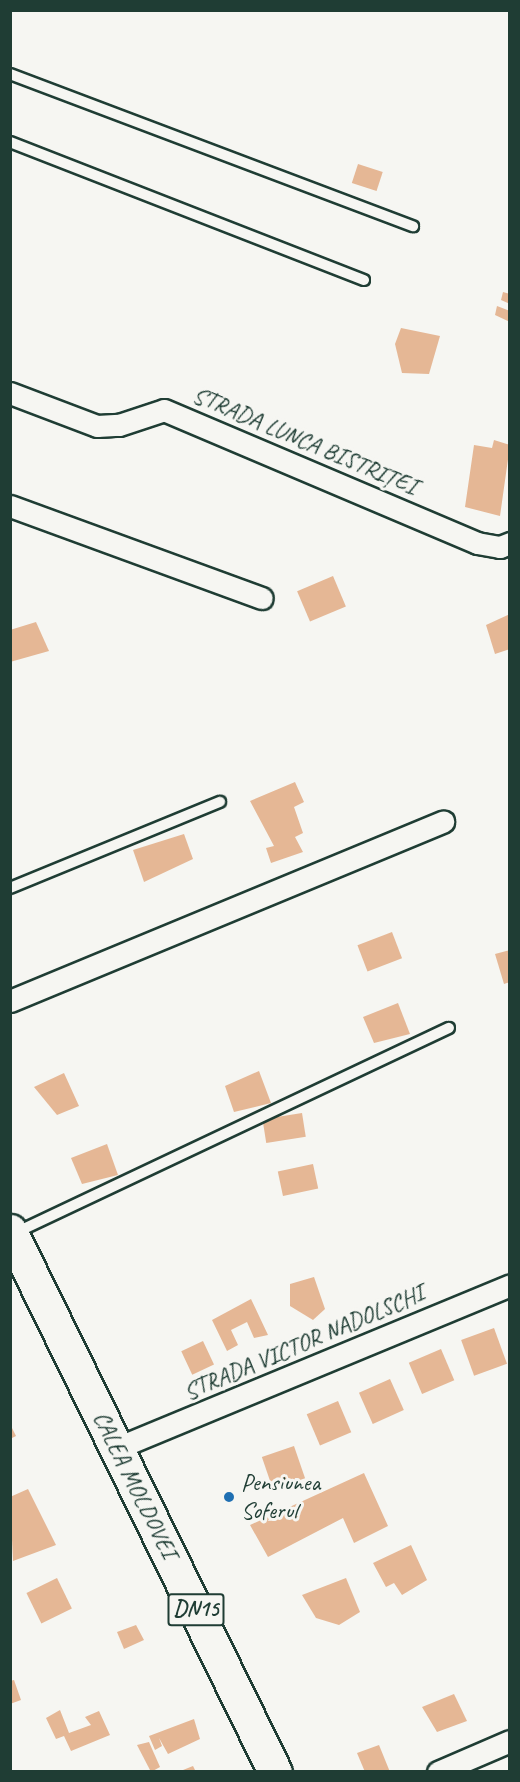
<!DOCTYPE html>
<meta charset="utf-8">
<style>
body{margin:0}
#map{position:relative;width:520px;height:1782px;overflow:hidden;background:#f6f6f2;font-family:Caveat,sans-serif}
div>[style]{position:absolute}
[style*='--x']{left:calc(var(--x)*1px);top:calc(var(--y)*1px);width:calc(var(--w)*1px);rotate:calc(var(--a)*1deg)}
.building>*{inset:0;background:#e5b795;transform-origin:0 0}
.roads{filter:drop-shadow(2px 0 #1f3d34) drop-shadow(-2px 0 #1f3d34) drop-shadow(0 2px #1f3d34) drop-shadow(0 -2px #1f3d34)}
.lane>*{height:10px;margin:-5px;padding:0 5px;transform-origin:5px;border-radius:5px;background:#f6f6f2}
.street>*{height:21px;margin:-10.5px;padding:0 10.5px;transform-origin:10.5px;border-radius:10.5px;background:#f6f6f2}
.primary>*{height:33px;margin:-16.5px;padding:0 16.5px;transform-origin:16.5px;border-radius:16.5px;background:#f6f6f2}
.dots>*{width:16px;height:16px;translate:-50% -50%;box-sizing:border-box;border:3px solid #f6f6f2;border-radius:50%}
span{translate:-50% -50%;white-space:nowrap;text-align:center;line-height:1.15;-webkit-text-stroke:6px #f6f6f2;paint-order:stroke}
.shield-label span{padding:2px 4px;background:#f6f6f2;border:2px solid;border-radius:4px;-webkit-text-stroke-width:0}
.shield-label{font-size:22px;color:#1f3d34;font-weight:700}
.street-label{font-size:24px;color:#1f3d34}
.poi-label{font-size:24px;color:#1f3d34}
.left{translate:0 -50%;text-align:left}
.frame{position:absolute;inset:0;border:12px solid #1f3d34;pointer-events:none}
</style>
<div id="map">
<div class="building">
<i style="left:358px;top:164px;width:26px;height:20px;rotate:18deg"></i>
<i style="clip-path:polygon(503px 292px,510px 294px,510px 304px,501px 300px)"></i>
<i style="clip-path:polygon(497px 306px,510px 311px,510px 322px,495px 315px)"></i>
<i style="clip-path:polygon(401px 328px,440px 336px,429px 374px,402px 373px,395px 344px)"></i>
<i style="clip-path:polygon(494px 440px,510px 445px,500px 516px,465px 507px,474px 445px,492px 448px)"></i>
<i style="left:333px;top:576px;width:33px;height:39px;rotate:67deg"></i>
<i style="clip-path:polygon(510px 614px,510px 649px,495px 654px,486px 625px)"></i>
<i style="clip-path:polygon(36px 622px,49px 651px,10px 662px,10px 630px)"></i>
<i style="clip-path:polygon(295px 782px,304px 802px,294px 807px,303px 833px,295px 837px,303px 852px,271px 863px,266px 848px,274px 846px,250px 801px)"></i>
<i style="clip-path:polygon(184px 834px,193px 859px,144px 882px,133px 850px)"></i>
<i style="left:392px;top:932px;width:28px;height:37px;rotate:69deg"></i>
<i style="clip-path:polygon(510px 950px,510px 982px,504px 984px,495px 954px)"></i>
<i style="clip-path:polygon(398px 1003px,410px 1034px,374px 1043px,363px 1017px)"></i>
<i style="clip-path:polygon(259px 1071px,271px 1103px,234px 1112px,225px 1086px)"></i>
<i style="clip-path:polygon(64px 1073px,79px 1106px,57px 1115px,34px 1087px)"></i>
<i style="left:302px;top:1113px;width:24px;height:40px;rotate:81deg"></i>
<i style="clip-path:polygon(107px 1144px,118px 1175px,82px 1184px,71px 1158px)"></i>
<i style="left:313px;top:1164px;width:25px;height:36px;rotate:78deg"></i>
<i style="clip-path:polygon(314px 1277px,325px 1309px,313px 1320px,290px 1306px,290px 1284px)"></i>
<i style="clip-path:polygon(251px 1299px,268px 1335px,254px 1338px,247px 1322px,231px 1330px,238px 1345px,227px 1351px,212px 1320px)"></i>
<i style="left:494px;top:1328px;width:38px;height:35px;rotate:70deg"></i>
<i style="left:203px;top:1341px;width:26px;height:24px;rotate:65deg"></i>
<i style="left:441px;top:1349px;width:34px;height:35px;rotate:67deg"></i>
<i style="left:390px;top:1379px;width:34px;height:34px;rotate:66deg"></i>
<i style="left:338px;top:1401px;width:34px;height:34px;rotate:67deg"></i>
<i style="clip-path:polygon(10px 1424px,16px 1436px,10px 1439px)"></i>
<i style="left:294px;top:1446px;width:34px;height:34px;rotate:71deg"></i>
<i style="clip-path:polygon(364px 1473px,388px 1526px,354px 1543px,343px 1518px,268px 1557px,250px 1525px)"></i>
<i style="clip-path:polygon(28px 1489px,56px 1545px,13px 1561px,10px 1497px)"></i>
<i style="clip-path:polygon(411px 1545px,427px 1580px,402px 1595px,394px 1583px,386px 1587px,373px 1563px)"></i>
<i style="left:57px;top:1578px;width:34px;height:34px;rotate:64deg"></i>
<i style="clip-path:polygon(346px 1578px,360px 1612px,339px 1625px,316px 1618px,302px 1595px)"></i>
<i style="clip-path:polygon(136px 1625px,144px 1640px,124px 1649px,117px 1632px)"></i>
<i style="clip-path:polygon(14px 1680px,21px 1700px,10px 1704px,10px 1681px)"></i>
<i style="clip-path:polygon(454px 1694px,467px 1721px,437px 1732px,422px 1707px)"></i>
<i style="clip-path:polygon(60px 1710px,69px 1733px,91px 1725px,85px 1717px,99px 1711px,110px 1735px,71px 1751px,64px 1736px,56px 1739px,46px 1718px)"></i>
<i style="clip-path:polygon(194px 1719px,200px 1739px,168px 1754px,159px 1738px,162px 1746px,155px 1750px,149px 1736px)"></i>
<i style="clip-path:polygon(149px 1742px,160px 1767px,151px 1772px,137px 1745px)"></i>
<i style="clip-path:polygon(379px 1745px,390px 1772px,365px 1772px,357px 1753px)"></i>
<i style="clip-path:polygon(193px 1766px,196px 1772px,184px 1772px,183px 1770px)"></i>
</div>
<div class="roads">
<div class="lane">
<i style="--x:10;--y:74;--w:431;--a:20.7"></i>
<i style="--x:10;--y:142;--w:380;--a:21.3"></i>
<i style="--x:10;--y:888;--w:227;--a:-22.3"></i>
<i style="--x:15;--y:1233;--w:480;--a:-25.3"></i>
</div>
<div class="street">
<i style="--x:10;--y:393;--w:93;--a:20.8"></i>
<i style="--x:97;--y:426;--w:22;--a:-3"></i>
<i style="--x:119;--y:425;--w:47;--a:-18.4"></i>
<i style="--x:164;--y:410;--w:340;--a:23"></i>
<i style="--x:477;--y:543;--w:23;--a:10"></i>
<i style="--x:500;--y:547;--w:11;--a:-22"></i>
<i style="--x:10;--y:506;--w:268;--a:20.1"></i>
<i style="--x:10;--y:1001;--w:469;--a:-22.5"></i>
<i style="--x:117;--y:1448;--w:425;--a:-22.5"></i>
<i style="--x:438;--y:1772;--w:78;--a:-23.3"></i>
</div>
<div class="primary">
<i style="--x:10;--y:1231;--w:602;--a:63.9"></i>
</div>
</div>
<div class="dots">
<i style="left:229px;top:1497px;background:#1f6fb2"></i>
</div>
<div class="shield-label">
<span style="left:196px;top:1610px">DN15</span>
</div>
<div class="street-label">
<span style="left:305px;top:441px;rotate:23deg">STRADA LUNCA BISTRIȚEI</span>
<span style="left:304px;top:1343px;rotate:-23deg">STRADA VICTOR NADOLSCHI</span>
<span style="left:135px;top:1485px;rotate:64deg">CALEA MOLDOVEI</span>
</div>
<div class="poi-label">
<span class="left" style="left:241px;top:1497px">Pensiunea<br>Soferul</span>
</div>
<div class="frame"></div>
</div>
